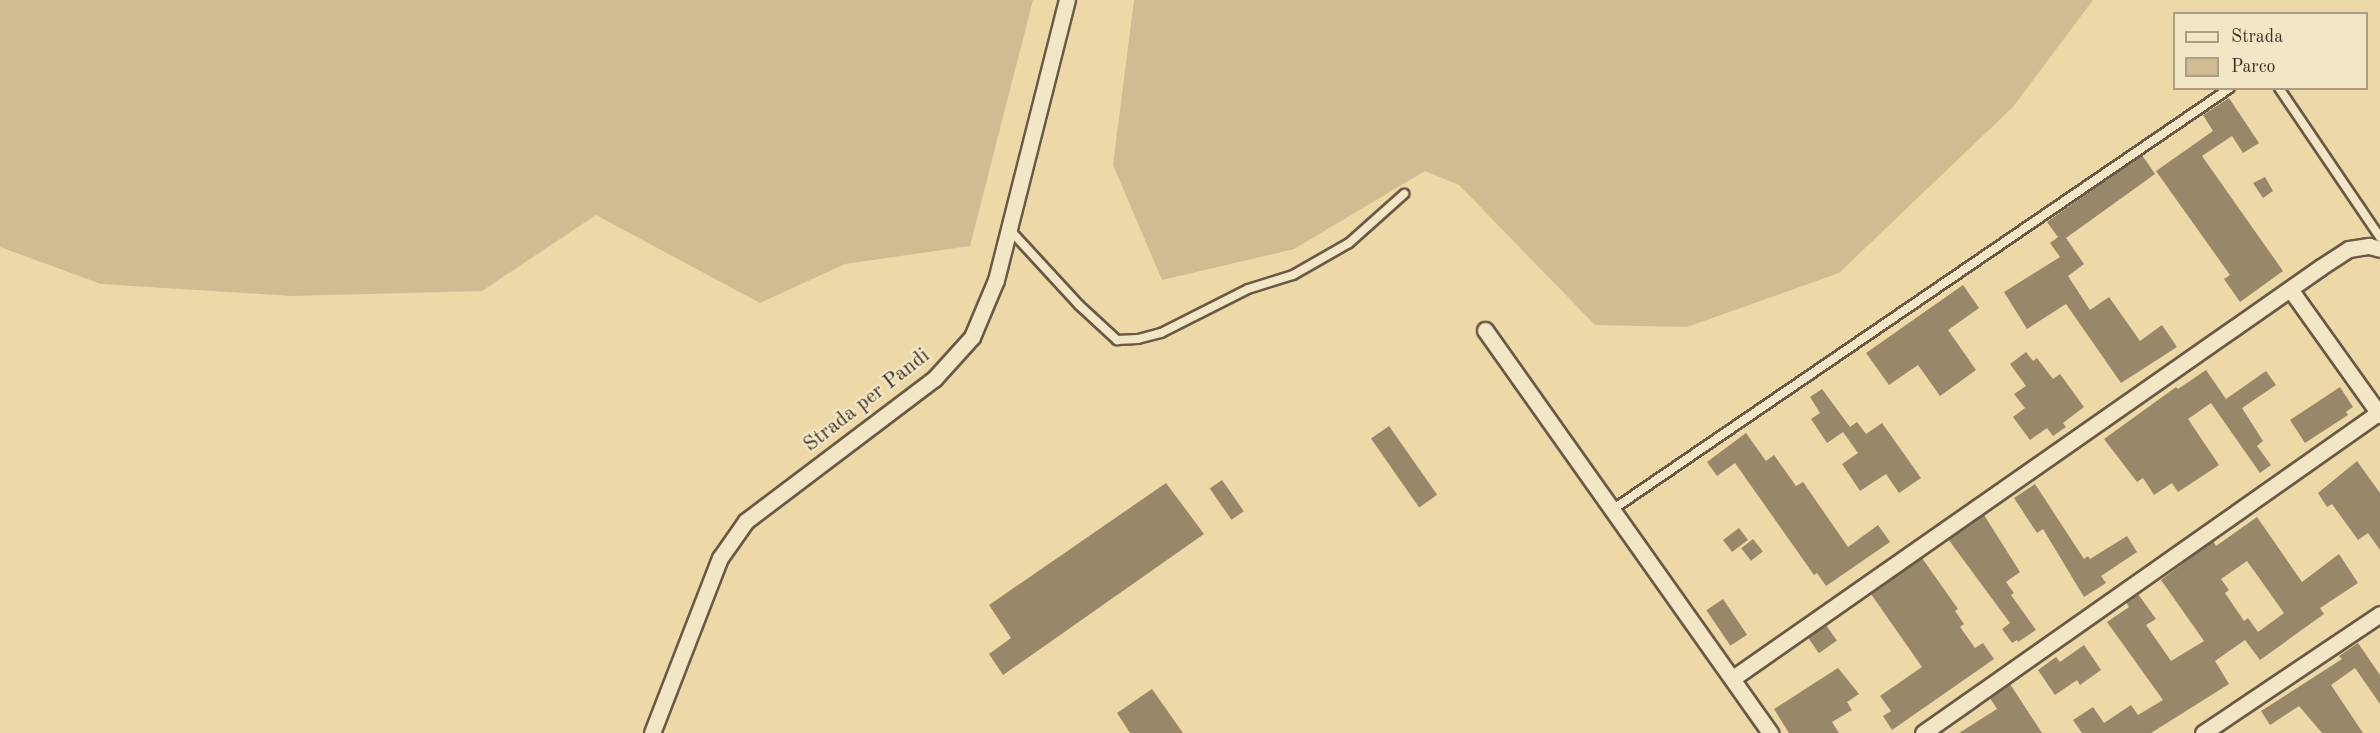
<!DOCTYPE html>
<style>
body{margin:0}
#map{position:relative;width:2380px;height:733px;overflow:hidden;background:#edd9a8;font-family:"Old Standard TT",serif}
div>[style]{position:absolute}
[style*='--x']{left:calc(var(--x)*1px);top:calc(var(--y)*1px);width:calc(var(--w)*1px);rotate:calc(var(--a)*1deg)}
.green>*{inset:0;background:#cfbc92}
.building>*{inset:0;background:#998769;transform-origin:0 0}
.roads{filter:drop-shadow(2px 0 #6a5946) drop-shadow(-2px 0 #6a5946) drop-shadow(0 2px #6a5946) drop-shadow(0 -2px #6a5946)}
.lane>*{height:8px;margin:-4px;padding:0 4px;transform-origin:4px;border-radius:4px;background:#f3e6c6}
.street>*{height:15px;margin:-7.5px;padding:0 7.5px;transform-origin:7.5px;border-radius:7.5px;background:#f3e6c6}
span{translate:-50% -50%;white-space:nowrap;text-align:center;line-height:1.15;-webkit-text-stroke:4.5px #f3e6c6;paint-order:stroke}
.street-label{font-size:21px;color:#3f2e25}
.legend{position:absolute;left:2173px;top:12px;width:195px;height:78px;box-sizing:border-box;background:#f3e6c6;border:2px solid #ab9c86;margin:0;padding:8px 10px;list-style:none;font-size:18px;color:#3f2e25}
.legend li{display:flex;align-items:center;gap:12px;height:30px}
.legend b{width:30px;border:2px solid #ab9c86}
</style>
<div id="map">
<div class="green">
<i style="clip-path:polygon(0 0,1033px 0,970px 246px,845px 264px,760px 303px,596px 215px,482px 291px,292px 296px,101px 284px,0 247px)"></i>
<i style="clip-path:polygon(1134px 0,2093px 0,2013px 107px,1839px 273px,1687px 327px,1595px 325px,1459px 185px,1425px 171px,1294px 249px,1162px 280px,1113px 165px)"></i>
</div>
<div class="building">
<i style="clip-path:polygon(2229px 98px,2259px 143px,2243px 153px,2232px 136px,2202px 156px,2283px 271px,2240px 302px,2224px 279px,2230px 275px,2156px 171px,2213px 131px,2203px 115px)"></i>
<i style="clip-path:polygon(2142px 155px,2155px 174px,2066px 238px,2084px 264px,2068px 276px,2090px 310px,2109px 297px,2140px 341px,2162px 325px,2177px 347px,2121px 383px,2066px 304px,2027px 329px,2004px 292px,2060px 257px,2050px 243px,2058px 237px,2047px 222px)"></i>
<i style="clip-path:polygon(2265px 177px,2273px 191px,2263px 198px,2253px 183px)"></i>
<i style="clip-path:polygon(1963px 285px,1979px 308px,1948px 330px,1976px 370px,1940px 396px,1918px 365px,1889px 385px,1866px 353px)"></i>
<i style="clip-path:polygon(2026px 352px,2033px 361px,2037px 358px,2053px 379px,2060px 374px,2084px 407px,2063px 423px,2066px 427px,2053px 436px,2047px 428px,2030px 440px,2013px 417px,2025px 408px,2014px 394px,2026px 386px,2010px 364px)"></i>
<i style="clip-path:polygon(2206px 370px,2226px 399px,2266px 371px,2276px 385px,2242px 408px,2263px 441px,2257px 446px,2271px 465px,2260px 473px,2211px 403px,2188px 419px,2219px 465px,2178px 492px,2172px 483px,2154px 495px,2143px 478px,2137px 482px,2104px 439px,2176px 387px,2178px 389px)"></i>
<i style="clip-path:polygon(2340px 387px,2353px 407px,2346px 412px,2348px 415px,2305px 443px,2290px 420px)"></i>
<i style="clip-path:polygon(1822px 389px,1850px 427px,1857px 422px,1866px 434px,1882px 423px,1921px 478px,1899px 493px,1886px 474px,1860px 491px,1842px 464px,1858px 453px,1843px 432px,1849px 428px,1827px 443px,1811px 419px,1820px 413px,1810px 397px)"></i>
<i style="left:1389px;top:426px;width:84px;height:22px;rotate:55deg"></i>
<i style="clip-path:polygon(1746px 433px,1766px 461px,1774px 455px,1796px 486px,1803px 482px,1848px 547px,1878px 525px,1890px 542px,1826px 586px,1817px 573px,1814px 575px,1735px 463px,1717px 476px,1707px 462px)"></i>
<i style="clip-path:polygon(2357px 461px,2380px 493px,2380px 550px,2368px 533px,2358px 540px,2332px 504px,2327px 507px,2318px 493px)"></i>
<i style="left:1222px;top:480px;width:38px;height:15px;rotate:55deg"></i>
<i style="clip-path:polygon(1166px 483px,1204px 534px,1003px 675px,989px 654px,1011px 638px,989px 605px)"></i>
<i style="clip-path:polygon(2035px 484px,2084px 559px,2088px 556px,2090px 559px,2127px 536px,2137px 552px,2101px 576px,2106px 583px,2084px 597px,2043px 529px,2037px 533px,2014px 498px)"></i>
<i style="clip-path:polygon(1984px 515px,2020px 572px,2006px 582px,2014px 593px,2011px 595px,2036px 630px,2018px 642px,2017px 640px,2012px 643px,2002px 629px,2010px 623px,1948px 539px)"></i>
<i style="clip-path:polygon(evenodd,2257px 517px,2302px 582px,2339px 554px,2358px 583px,2320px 608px,2324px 614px,2260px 660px,2245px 640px,2215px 661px,2229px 684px,2151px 733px,2082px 733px,2073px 720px,2093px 707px,2104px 723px,2131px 705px,2138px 715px,2163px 700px,2107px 622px,2129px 607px,2126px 602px,2138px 594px,2156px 619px,2146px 625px,2171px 661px,2204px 641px,2161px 580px,2213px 541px,2216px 546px,2257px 517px,2247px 561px,2284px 613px,2258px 632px,2248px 618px,2244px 621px,2225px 593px,2229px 590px,2221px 579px,2247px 561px)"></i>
<i style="left:1739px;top:528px;width:15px;height:20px;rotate:53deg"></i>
<i style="left:1753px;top:539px;width:16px;height:15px;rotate:52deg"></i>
<i style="clip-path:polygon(1922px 558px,1958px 609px,1955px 611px,1964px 624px,1960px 627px,1975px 648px,1983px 643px,1994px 659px,1892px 730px,1883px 716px,1891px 711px,1880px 696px,1922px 667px,1871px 594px)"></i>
<i style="left:1723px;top:599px;width:43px;height:20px;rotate:56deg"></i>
<i style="left:1826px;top:625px;width:19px;height:22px;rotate:55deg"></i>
<i style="clip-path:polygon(2358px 643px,2380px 675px,2380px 704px,2355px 668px,2331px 685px,2363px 733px,2322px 733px,2299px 706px,2270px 725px,2261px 711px,2342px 659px,2339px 656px)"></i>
<i style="clip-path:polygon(2084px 645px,2101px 670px,2080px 685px,2077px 680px,2055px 695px,2038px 670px,2056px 657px,2060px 662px)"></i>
<i style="clip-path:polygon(1838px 668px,1859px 694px,1847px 702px,1852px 710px,1832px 722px,1839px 733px,1789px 733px,1774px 709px)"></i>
<i style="clip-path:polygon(2010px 684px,2042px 733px,1959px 733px,1997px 709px,1990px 698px)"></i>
<i style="clip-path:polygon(1152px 689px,1183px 733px,1130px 733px,1117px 713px)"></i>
</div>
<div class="roads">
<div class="lane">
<i style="--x:2279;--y:88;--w:180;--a:55.9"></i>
<i style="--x:1010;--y:230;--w:102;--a:47.4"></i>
<i style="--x:1079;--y:305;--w:52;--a:42.6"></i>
<i style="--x:1117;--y:340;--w:21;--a:-3"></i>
<i style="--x:1138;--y:339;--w:24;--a:-15"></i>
<i style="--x:1161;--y:333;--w:97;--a:-26.8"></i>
<i style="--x:1248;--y:289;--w:47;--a:-17.3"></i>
<i style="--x:1293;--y:275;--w:64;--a:-29.7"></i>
<i style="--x:1349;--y:243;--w:74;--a:-41.7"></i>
<i style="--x:1612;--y:510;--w:748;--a:-34.33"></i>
</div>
<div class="street">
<i style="--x:2290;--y:289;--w:155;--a:54.5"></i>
<i style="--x:1485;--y:330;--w:494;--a:54.7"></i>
<i style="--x:1733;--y:678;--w:717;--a:-34.95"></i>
<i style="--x:2321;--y:267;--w:33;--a:-33"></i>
<i style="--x:2349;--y:249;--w:20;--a:-9"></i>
<i style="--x:2369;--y:246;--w:11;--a:15"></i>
<i style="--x:652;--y:733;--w:188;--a:-68.8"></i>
<i style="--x:720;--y:558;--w:45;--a:-54.9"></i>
<i style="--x:746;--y:521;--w:236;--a:-37.1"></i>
<i style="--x:934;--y:379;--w:57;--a:-47.9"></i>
<i style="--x:972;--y:337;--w:62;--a:-67.2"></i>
<i style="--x:996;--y:280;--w:289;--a:-75.8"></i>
<i style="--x:1923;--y:733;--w:556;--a:-35.12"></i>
<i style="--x:2203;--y:733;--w:213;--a:-33.9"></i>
</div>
</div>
<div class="street-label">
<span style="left:867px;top:401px;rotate:-38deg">Strada per Pandi</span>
</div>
<ul class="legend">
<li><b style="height:8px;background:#f3e6c6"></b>Strada</li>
<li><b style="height:16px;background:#cfbc92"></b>Parco</li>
</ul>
</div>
